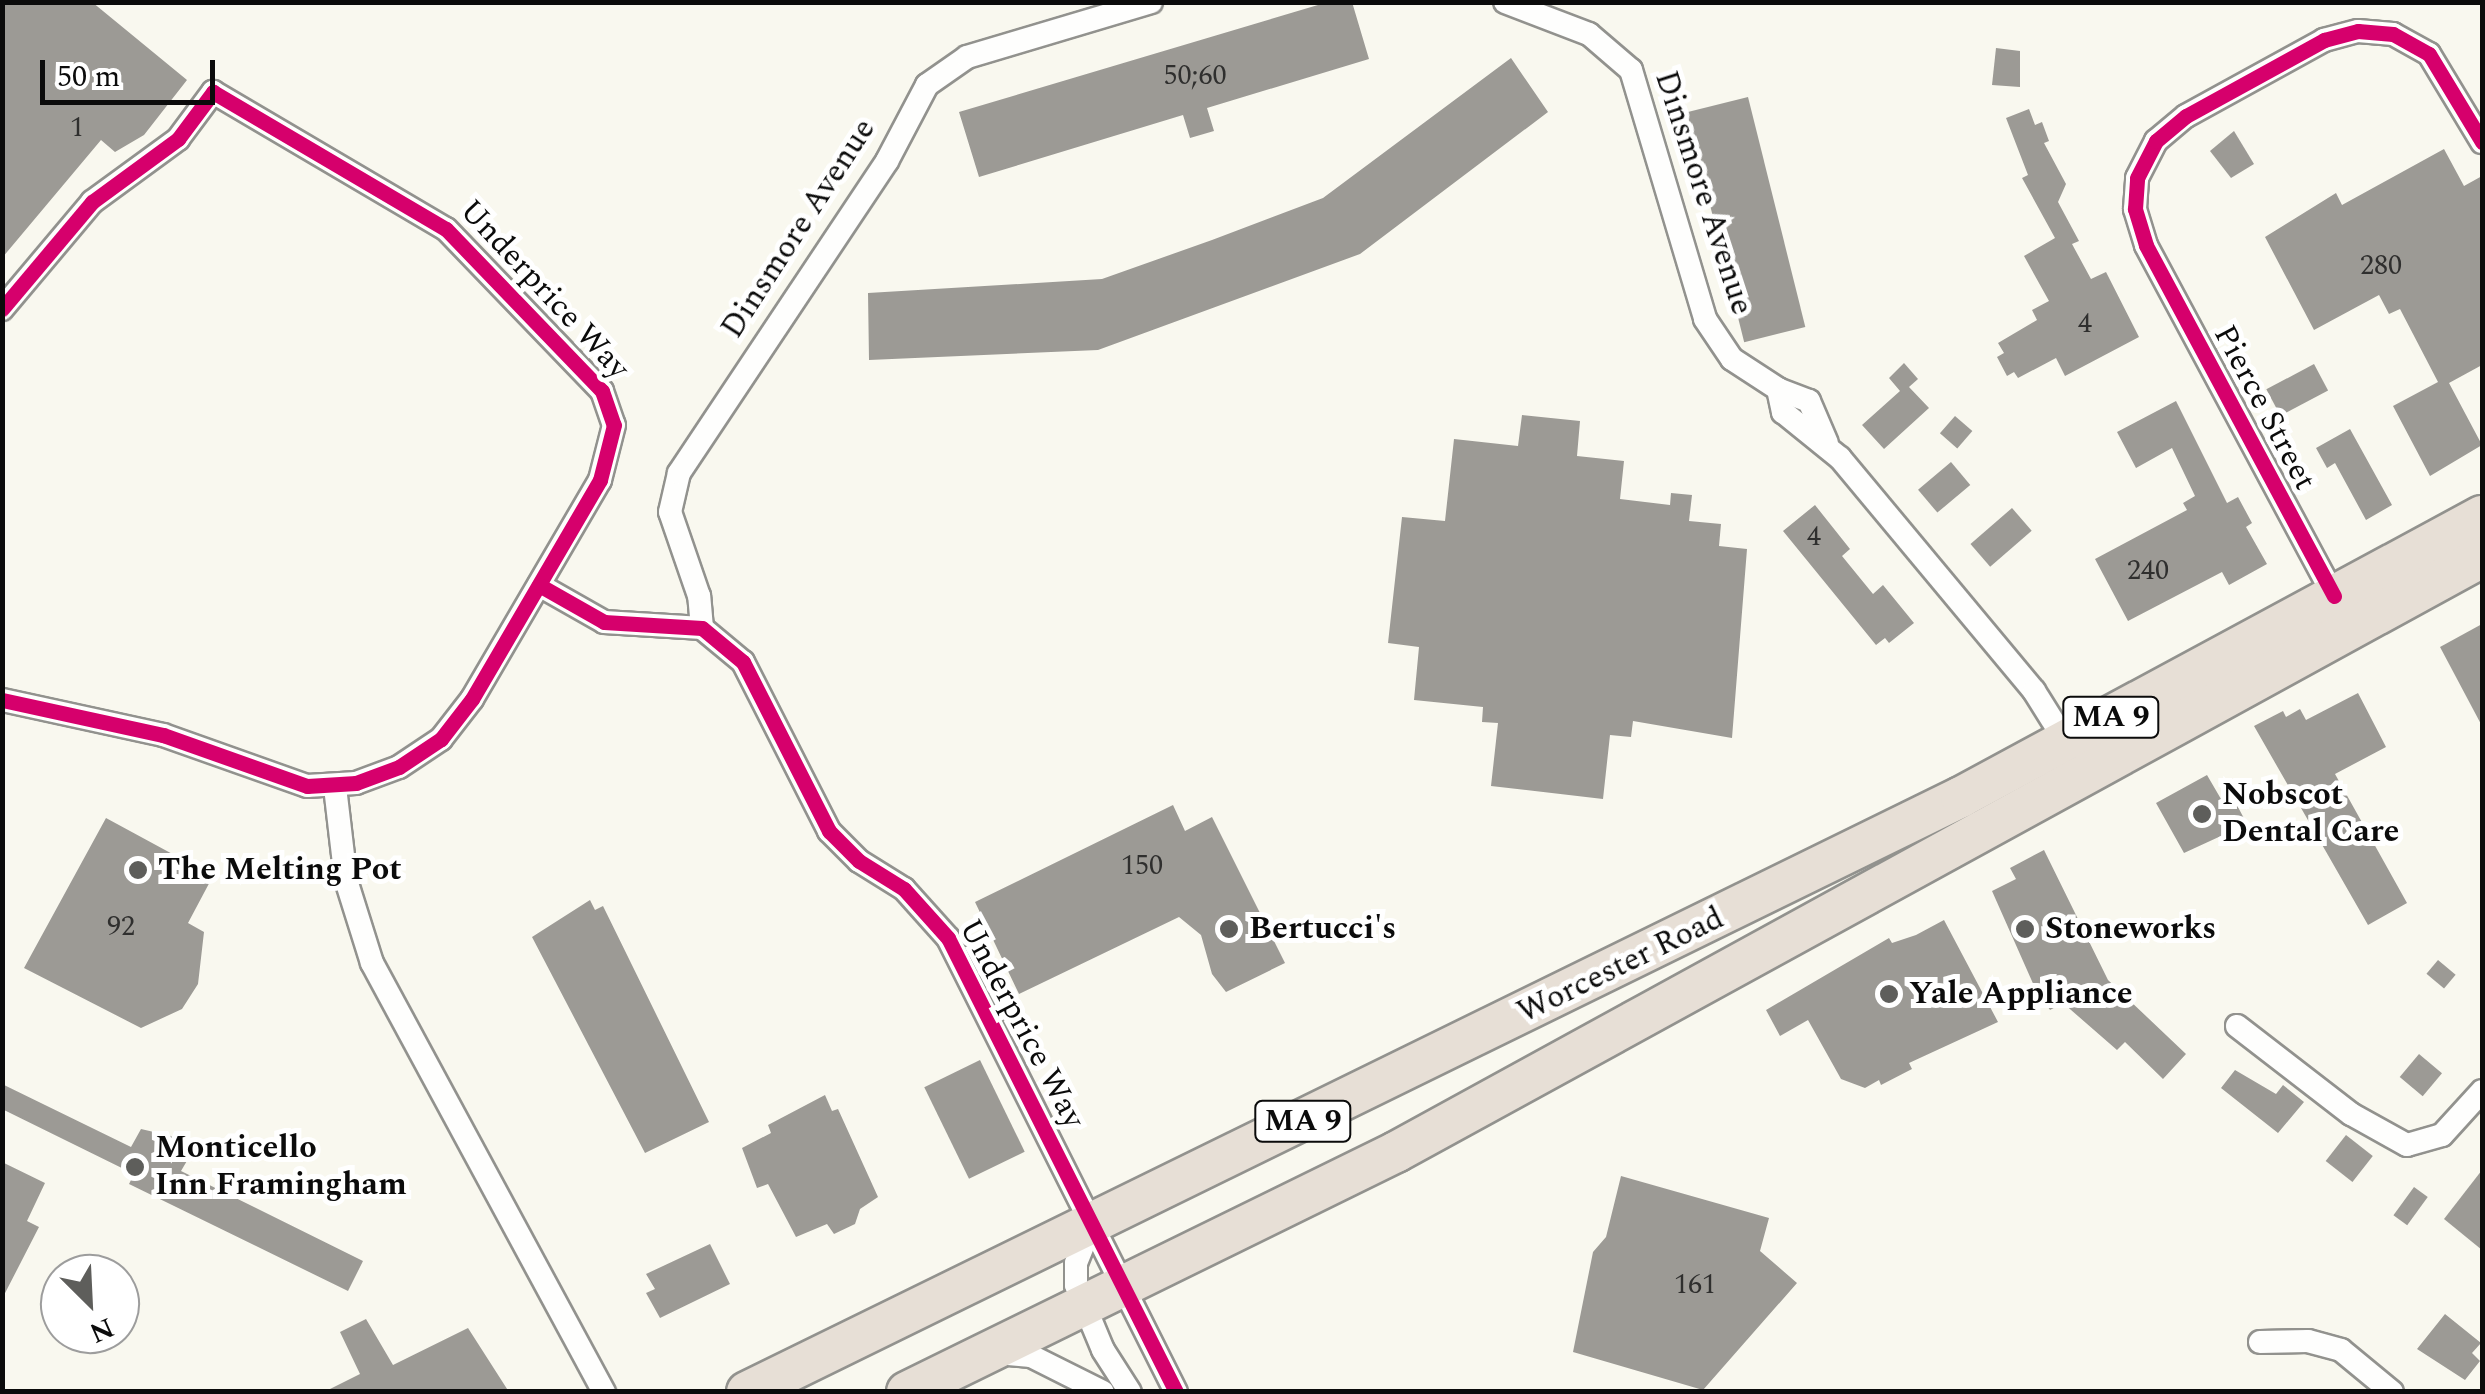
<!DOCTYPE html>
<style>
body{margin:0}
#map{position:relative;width:2485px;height:1394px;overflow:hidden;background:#f9f8ef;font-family:Spectral,serif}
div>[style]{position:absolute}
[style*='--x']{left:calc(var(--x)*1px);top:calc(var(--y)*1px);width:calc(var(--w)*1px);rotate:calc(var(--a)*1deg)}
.building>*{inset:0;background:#9c9a95;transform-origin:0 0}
.roads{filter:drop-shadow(2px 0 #92928e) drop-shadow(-2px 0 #92928e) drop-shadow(0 2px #92928e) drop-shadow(0 -2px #92928e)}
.street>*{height:22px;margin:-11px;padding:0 11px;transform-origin:11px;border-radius:11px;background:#fefefd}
.highway>*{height:40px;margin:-20px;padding:0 20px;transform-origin:20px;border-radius:20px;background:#e7dfd6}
.cycleway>*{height:15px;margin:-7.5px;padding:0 7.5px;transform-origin:7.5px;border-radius:7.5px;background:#d6006c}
.dots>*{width:28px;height:28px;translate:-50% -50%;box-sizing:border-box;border:5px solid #fff;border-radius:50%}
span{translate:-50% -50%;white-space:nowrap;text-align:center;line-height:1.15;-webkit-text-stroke:10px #fff;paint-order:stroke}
.number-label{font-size:28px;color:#2f2f2e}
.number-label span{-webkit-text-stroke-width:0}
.shield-label span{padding:2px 8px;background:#fff;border:2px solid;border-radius:8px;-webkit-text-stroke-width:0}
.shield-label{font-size:30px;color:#0b0b0b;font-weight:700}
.street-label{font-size:32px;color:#0b0b0b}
.poi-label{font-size:32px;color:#0b0b0b;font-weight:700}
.left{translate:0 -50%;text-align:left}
.frame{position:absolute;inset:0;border:5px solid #0b0b0b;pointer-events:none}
.north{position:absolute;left:40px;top:1254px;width:100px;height:100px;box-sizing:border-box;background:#fff;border:2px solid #9d9d9d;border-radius:50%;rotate:156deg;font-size:28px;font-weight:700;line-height:40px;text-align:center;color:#0b0b0b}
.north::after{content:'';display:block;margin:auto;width:35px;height:45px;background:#5e5e5b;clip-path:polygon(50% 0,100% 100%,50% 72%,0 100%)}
.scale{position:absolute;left:40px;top:60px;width:175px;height:45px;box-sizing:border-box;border:5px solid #0b0b0b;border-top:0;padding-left:12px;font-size:30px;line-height:35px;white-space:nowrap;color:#0b0b0b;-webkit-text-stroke:8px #fff;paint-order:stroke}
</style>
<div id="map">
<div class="building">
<i style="clip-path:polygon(2px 2px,92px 2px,187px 80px,144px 135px,115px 152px,101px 140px,2px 258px)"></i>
<i style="clip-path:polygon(1328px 2px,1352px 2px,1369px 59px,1207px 108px,1214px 131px,1190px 138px,1183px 115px,979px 177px,959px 112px)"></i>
<i style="clip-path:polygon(1996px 48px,2020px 51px,2020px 87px,1992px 85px)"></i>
<i style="clip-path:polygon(1511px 58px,1548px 112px,1360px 254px,1098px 350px,869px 360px,868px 293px,1102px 279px,1212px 240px,1323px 198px)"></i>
<i style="left:1748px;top:97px;width:237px;height:63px;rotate:76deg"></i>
<i style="clip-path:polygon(2029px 109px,2035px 125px,2042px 122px,2049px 141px,2044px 143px,2066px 184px,2058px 202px,2079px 241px,2072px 244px,2091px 279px,2106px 272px,2139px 337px,2065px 376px,2056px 358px,2018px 378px,2014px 372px,2007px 376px,1997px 357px,2004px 353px,1998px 343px,2037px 320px,2032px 310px,2049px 301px,2024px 256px,2055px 238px,2022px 178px,2028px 175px,2006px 118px)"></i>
<i style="clip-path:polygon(2234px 131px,2254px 164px,2231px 178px,2210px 151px)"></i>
<i style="clip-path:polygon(2444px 149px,2464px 186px,2482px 176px,2482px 365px,2449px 383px,2482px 445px,2430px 476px,2393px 406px,2438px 382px,2400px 309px,2389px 314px,2379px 295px,2314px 330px,2265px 237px,2336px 193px,2342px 205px)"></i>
<i style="clip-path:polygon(1904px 363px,1918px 379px,1909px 387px,1929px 408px,1884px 449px,1862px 425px,1900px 391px,1889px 378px)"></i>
<i style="left:2314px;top:364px;width:30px;height:54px;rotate:62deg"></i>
<i style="clip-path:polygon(2176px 401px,2227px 503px,2238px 497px,2252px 523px,2246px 527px,2267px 564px,2229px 585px,2222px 572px,2128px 621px,2095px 559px,2187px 510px,2183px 503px,2195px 496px,2172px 448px,2136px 468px,2117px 432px)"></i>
<i style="clip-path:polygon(1522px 415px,1580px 421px,1577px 456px,1624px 461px,1620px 499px,1670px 505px,1671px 493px,1692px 495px,1689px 521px,1721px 524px,1719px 546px,1747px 549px,1732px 738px,1633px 721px,1631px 737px,1610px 735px,1603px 799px,1491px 786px,1498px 723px,1482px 722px,1483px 707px,1414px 700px,1419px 647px,1388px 643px,1402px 517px,1445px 521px,1454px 439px,1518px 446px)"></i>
<i style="left:1955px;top:416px;width:23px;height:23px;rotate:41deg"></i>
<i style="clip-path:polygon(2350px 429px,2392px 505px,2366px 520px,2335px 463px,2327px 468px,2316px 448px)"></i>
<i style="left:1951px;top:462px;width:30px;height:43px;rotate:50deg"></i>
<i style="clip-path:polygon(1815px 505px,1850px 549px,1842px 556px,1873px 594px,1883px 585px,1914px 623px,1889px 643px,1885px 638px,1876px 645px,1783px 531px)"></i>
<i style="left:2012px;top:508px;width:30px;height:55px;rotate:49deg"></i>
<i style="clip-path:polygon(2482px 624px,2482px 726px,2440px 647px)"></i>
<i style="clip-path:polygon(2358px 693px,2386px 747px,2335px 774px,2407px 903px,2368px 925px,2254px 726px,2283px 711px,2286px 717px,2300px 709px,2306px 720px)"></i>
<i style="clip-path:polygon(2207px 775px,2221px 799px,2231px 794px,2247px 824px,2184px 853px,2156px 803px)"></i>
<i style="clip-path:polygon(1173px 805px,1185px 831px,1212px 817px,1285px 963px,1226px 992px,1212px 974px,1201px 935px,1179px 917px,1019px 994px,975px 902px)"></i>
<i style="clip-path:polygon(106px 818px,213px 876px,188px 923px,204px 932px,198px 984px,182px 1009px,141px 1028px,24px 968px)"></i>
<i style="clip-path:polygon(2044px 850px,2108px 980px,2186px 1054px,2163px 1079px,2125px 1042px,2117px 1050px,2063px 1003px,2050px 1010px,2035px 988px,1992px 891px,2016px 879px,2010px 868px)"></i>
<i style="clip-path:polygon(590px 900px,595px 910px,603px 906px,709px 1122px,645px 1153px,532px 937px)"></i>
<i style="clip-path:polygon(1944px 920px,1998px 1022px,1909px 1063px,1912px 1069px,1881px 1085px,1879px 1080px,1865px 1088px,1841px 1079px,1808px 1020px,1780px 1036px,1766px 1010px,1889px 938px,1892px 943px,1916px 935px)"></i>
<i style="left:2438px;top:960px;width:23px;height:18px;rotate:40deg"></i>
<i style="left:2419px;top:1054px;width:30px;height:30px;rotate:40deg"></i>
<i style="left:980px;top:1060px;width:102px;height:62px;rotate:64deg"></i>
<i style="clip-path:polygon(2235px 1070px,2276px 1094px,2283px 1085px,2304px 1102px,2278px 1133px,2221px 1088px)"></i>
<i style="clip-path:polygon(2px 1084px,131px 1147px,141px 1129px,171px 1136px,191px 1154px,181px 1171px,363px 1261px,348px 1291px,129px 1184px,134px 1174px,2px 1109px)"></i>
<i style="clip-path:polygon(825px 1095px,832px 1111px,838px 1109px,878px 1197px,860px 1209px,855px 1224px,834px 1234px,827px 1224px,796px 1237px,768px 1184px,757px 1188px,742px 1148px,771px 1133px,768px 1125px)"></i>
<i style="left:2346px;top:1135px;width:34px;height:33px;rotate:38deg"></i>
<i style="clip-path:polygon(2px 1162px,45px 1183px,27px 1221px,39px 1227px,2px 1299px)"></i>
<i style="clip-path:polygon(2482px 1170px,2482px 1250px,2444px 1219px)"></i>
<i style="clip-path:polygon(1621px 1176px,1769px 1218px,1760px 1251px,1797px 1283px,1703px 1390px,1573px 1352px,1593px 1252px,1606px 1237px)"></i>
<i style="left:2414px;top:1187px;width:17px;height:35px;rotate:36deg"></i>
<i style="clip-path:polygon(710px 1244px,730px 1284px,660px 1318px,646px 1293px,655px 1289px,646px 1274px)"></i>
<i style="clip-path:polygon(2445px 1314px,2481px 1343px,2472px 1353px,2480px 1361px,2465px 1380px,2417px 1349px)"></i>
<i style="clip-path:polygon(366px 1319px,393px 1365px,468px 1328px,509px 1392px,324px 1392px,360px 1374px,340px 1332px)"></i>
</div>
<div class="roads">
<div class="street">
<i style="--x:1505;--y:2;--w:90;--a:20.9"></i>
<i style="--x:1589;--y:34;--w:55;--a:40.6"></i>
<i style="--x:1631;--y:70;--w:260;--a:73.4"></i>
<i style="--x:1705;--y:319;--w:48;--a:56"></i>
<i style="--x:1732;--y:359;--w:55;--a:33.1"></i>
<i style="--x:2;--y:309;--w:140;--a:-49.9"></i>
<i style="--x:92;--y:202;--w:107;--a:-36.2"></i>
<i style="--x:178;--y:139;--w:59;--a:-53.3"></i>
<i style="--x:213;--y:92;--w:270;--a:30.5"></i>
<i style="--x:446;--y:229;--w:225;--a:46.1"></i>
<i style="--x:602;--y:391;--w:36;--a:71"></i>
<i style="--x:614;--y:425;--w:57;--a:104.3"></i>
<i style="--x:600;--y:480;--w:254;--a:120.3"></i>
<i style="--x:472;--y:699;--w:51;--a:127.8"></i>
<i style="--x:441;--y:739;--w:50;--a:146.3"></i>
<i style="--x:399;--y:767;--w:46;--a:159.6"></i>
<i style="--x:356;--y:783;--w:49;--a:176.5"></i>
<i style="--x:307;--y:786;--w:153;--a:-160.5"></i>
<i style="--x:163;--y:735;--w:165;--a:-167.7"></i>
<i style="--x:1827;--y:443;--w:46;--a:-113.2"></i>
<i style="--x:1809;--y:401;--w:33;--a:-159"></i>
<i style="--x:1778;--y:389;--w:24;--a:78"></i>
<i style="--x:1783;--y:412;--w:73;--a:38.9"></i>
<i style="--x:1840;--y:458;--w:303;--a:50.2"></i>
<i style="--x:2034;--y:691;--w:60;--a:57.9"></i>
<i style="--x:539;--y:585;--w:75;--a:29.6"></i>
<i style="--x:604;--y:622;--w:98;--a:3.5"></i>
<i style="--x:702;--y:628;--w:53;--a:39.7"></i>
<i style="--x:743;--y:662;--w:190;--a:63"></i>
<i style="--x:829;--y:831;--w:42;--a:45"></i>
<i style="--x:859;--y:861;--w:53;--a:31.9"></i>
<i style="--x:904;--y:889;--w:66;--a:48.1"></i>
<i style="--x:948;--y:938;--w:508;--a:63.33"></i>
<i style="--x:2334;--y:596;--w:398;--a:-118.2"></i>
<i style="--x:2146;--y:245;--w:38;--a:-107"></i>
<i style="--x:2135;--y:209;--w:31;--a:-86"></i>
<i style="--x:2137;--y:178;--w:42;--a:-62.8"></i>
<i style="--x:2156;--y:141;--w:39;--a:-40"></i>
<i style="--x:2186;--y:116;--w:158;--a:-28.8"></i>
<i style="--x:2324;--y:40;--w:35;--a:-15"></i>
<i style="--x:2358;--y:31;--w:35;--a:5"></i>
<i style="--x:2393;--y:34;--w:41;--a:29.1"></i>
<i style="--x:2429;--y:54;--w:103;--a:58.9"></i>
<i style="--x:702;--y:628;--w:32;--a:-95"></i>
<i style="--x:699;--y:596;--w:89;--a:-109"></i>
<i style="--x:670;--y:512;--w:40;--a:-77"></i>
<i style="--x:679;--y:473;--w:375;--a:-56.3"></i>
<i style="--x:887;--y:161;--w:86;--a:-62.2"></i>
<i style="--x:927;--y:85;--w:49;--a:-35"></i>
<i style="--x:967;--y:57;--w:192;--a:-16.6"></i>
<i style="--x:335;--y:787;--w:94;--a:83.3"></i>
<i style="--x:346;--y:880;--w:87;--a:72.6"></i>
<i style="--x:372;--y:963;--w:488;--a:61.6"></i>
<i style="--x:2237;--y:1026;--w:144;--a:37.7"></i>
<i style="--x:2351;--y:1114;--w:64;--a:29"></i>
<i style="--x:2407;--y:1145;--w:36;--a:-16"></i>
<i style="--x:2442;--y:1135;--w:59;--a:-47.7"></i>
<i style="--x:1091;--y:1226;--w:40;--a:112"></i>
<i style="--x:1076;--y:1263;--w:22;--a:90"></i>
<i style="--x:1076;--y:1285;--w:70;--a:67.4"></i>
<i style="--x:1103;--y:1350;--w:50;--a:57.3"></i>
<i style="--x:2260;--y:1342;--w:48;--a:-1.2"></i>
<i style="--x:2308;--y:1341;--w:34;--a:15"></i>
<i style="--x:2341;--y:1350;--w:66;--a:39.5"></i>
<i style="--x:997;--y:1353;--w:34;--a:5"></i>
<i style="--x:1031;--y:1356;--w:80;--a:26.6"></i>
</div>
<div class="highway">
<i style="--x:747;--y:1392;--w:1352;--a:-26.11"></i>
<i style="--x:1961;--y:797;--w:592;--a:-28.34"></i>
<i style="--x:907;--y:1392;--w:545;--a:-26.14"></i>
<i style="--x:1396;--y:1152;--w:1238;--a:-28.72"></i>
</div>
</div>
<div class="cycleway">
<i style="--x:2;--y:309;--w:140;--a:-49.9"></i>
<i style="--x:92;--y:202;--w:107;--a:-36.2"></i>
<i style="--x:178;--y:139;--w:59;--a:-53.3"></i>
<i style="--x:213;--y:92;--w:270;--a:30.5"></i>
<i style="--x:446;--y:229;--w:225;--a:46.1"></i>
<i style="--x:602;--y:391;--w:36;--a:71"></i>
<i style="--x:614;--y:425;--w:57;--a:104.3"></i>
<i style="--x:600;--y:480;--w:254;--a:120.3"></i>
<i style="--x:472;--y:699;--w:51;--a:127.8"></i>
<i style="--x:441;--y:739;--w:50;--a:146.3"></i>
<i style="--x:399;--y:767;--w:46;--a:159.6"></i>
<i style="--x:356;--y:783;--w:49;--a:176.5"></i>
<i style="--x:307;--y:786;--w:153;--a:-160.5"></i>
<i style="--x:163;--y:735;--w:165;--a:-167.7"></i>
<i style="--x:539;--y:585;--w:75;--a:29.6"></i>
<i style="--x:604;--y:622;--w:98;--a:3.5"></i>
<i style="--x:702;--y:628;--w:53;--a:39.7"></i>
<i style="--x:743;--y:662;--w:190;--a:63"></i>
<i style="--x:829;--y:831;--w:42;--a:45"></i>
<i style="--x:859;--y:861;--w:53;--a:31.9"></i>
<i style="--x:904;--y:889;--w:66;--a:48.1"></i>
<i style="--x:948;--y:938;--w:508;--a:63.33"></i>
<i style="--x:2334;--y:596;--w:398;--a:-118.2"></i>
<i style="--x:2146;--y:245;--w:38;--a:-107"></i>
<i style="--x:2135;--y:209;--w:31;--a:-86"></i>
<i style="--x:2137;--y:178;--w:42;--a:-62.8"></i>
<i style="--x:2156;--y:141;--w:39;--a:-40"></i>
<i style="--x:2186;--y:116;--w:158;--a:-28.8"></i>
<i style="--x:2324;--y:40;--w:35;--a:-15"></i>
<i style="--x:2358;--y:31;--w:35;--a:5"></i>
<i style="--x:2393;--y:34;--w:41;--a:29.1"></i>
<i style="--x:2429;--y:54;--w:103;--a:58.9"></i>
</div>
<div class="dots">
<i style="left:2202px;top:814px;background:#5e5e5b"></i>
<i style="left:138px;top:870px;background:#5e5e5b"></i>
<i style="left:1229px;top:929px;background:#5e5e5b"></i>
<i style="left:2025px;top:929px;background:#5e5e5b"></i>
<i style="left:1889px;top:994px;background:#5e5e5b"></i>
<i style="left:135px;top:1167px;background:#5e5e5b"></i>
</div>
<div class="number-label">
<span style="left:1195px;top:76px">50;60</span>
<span style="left:77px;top:128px">1</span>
<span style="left:2381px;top:266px">280</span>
<span style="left:2085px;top:324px">4</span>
<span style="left:1814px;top:537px">4</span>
<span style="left:2148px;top:571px">240</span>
<span style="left:1142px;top:866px">150</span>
<span style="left:121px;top:927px">92</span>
<span style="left:1695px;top:1285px">161</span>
</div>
<div class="shield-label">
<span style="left:2111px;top:717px">MA 9</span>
<span style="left:1303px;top:1121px">MA 9</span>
</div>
<div class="street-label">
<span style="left:1703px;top:193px;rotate:72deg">Dinsmore Avenue</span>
<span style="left:799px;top:229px;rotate:-57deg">Dinsmore Avenue</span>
<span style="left:544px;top:290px;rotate:47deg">Underprice Way</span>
<span style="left:2264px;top:408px;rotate:62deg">Pierce Street</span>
<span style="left:1621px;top:966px;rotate:-26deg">Worcester Road</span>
<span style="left:1021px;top:1024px;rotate:62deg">Underprice Way</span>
</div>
<div class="poi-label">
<span class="left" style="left:2222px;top:814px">Nobscot<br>Dental Care</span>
<span class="left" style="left:158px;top:870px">The Melting Pot</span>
<span class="left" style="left:1249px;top:929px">Bertucci's</span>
<span class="left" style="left:2045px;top:929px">Stoneworks</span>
<span class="left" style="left:1909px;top:994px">Yale Appliance</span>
<span class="left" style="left:155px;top:1167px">Monticello<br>Inn Framingham</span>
</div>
<div class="frame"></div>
<div class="north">N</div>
<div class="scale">50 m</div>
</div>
